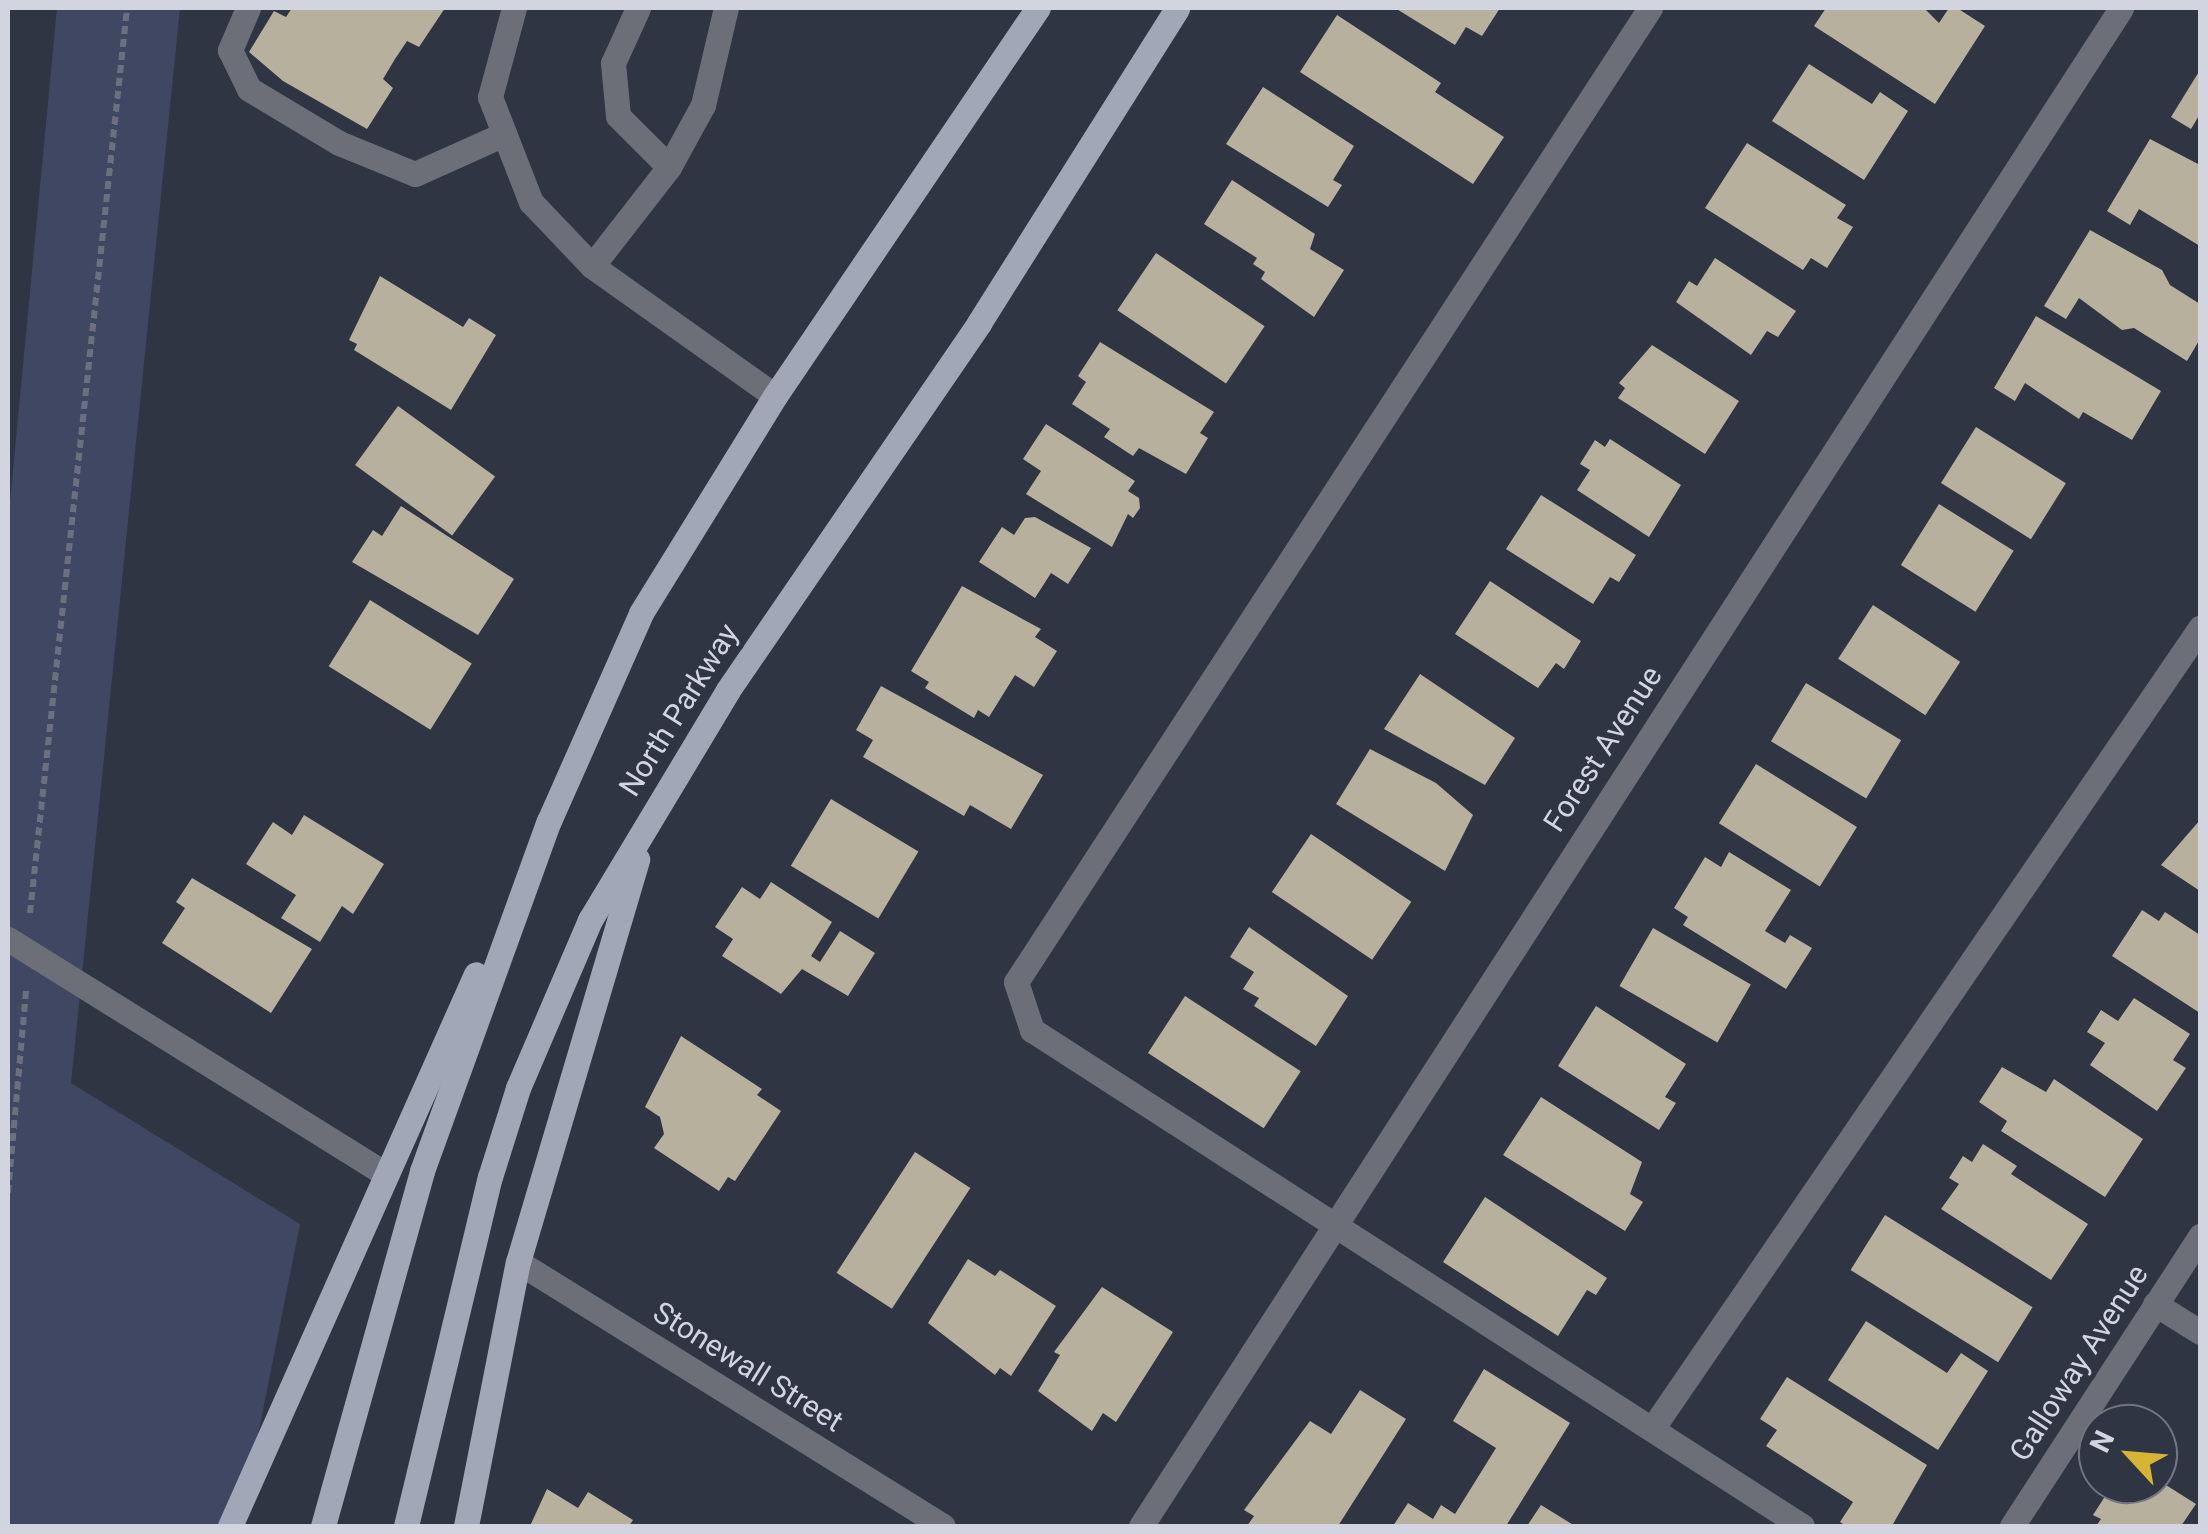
<!DOCTYPE html>
<style>
body{margin:0}
#map{position:relative;width:2208px;height:1534px;overflow:hidden;background:#303544;font-family:Roboto,sans-serif}
div>[style]{position:absolute}
[style*='--x']{left:calc(var(--x)*1px);top:calc(var(--y)*1px);width:calc(var(--w)*1px);rotate:calc(var(--a)*1deg)}
.green>*{inset:0;background:#404762}
.building>*{inset:0;background:#b6b09c;transform-origin:0 0}
.path>*{height:6px;margin-top:-3px;transform-origin:0;background:repeating-linear-gradient(90deg,#6c707d 0 8px,transparent 0 13px)}
.minor>*{height:25px;margin:-12.5px;padding:0 12.5px;transform-origin:12.5px;border-radius:12.5px;background:#6c6f77}
.major>*{height:25px;margin:-12.5px;padding:0 12.5px;transform-origin:12.5px;border-radius:12.5px;background:#a2a7b7}
span{translate:-50% -50%;white-space:nowrap;text-align:center;line-height:1.15;-webkit-text-stroke:10px #303544;paint-order:stroke}
.street-label{font-size:30px;color:#d2d5df}
.frame{position:absolute;inset:0;border:10px solid #d2d5df;pointer-events:none}
.north{position:absolute;left:2078px;top:1404px;width:100px;height:100px;box-sizing:border-box;background:#303544;border:2px solid #717582;border-radius:50%;rotate:296deg;font-size:28px;font-weight:700;line-height:40px;text-align:center;color:#d2d5df}
.north::after{content:'';display:block;margin:auto;width:35px;height:45px;background:#d8b434;clip-path:polygon(50% 0,100% 100%,50% 72%,0 100%)}
</style>
<div id="map">
<div class="green">
<i style="clip-path:polygon(57px 8px,180px 8px,71px 1083px,300px 1224px,240px 1526px,8px 1526px,8px 523px)"></i>
</div>
<div class="building">
<i style="clip-path:polygon(292px 8px,445px 8px,419px 47px,407px 41px,395px 59px,383px 79px,393px 88px,367px 129px,283px 81px,249px 52px,274px 11px,286px 17px)"></i>
<i style="clip-path:polygon(1395px 8px,1500px 8px,1482px 36px,1466px 27px,1455px 45px)"></i>
<i style="clip-path:polygon(1826px 8px,1924px 8px,1939px 23px,1949px 8px,1957px 8px,1985px 26px,1935px 104px,1814px 26px)"></i>
<i style="clip-path:polygon(1337px 15px,1441px 83px,1435px 92px,1504px 137px,1473px 184px,1300px 72px)"></i>
<i style="clip-path:polygon(1809px 64px,1872px 104px,1880px 92px,1908px 111px,1864px 180px,1772px 121px)"></i>
<i style="clip-path:polygon(2200px 70px,2200px 114px,2191px 129px,2171px 117px)"></i>
<i style="clip-path:polygon(1263px 87px,1354px 146px,1333px 180px,1342px 185px,1328px 207px,1226px 144px)"></i>
<i style="clip-path:polygon(2150px 139px,2200px 165px,2200px 246px,2139px 209px,2130px 225px,2107px 211px)"></i>
<i style="clip-path:polygon(1747px 143px,1846px 205px,1837px 218px,1853px 227px,1827px 268px,1811px 258px,1803px 270px,1705px 208px)"></i>
<i style="clip-path:polygon(1232px 180px,1315px 234px,1310px 249px,1344px 270px,1314px 317px,1261px 279px,1265px 272px,1253px 264px,1257px 258px,1204px 224px)"></i>
<i style="clip-path:polygon(2090px 230px,2162px 270px,2170px 285px,2200px 304px,2200px 339px,2187px 361px,2134px 328px,2122px 330px,2079px 298px,2066px 319px,2044px 306px)"></i>
<i style="left:1156px;top:253px;width:131px;height:69px;rotate:34deg"></i>
<i style="clip-path:polygon(1715px 258px,1796px 311px,1778px 337px,1767px 331px,1751px 355px,1676px 302px,1689px 281px,1697px 286px)"></i>
<i style="clip-path:polygon(380px 276px,463px 327px,469px 318px,496px 335px,451px 410px,354px 350px,357px 344px,349px 340px)"></i>
<i style="clip-path:polygon(2036px 316px,2161px 391px,2132px 440px,2083px 412px,2079px 419px,2025px 383px,2015px 401px,1994px 388px)"></i>
<i style="clip-path:polygon(1100px 342px,1214px 412px,1200px 433px,1208px 438px,1186px 474px,1139px 448px,1133px 456px,1104px 437px,1110px 429px,1072px 404px,1086px 382px,1078px 376px)"></i>
<i style="clip-path:polygon(1652px 345px,1739px 401px,1705px 454px,1618px 398px,1625px 388px,1619px 383px)"></i>
<i style="left:398px;top:406px;width:120px;height:73px;rotate:36deg"></i>
<i style="clip-path:polygon(1046px 424px,1135px 481px,1128px 491px,1139px 498px,1140px 508px,1133px 518px,1128px 514px,1112px 547px,1026px 494px,1041px 471px,1023px 459px)"></i>
<i style="left:1976px;top:427px;width:106px;height:66px;rotate:32deg"></i>
<i style="clip-path:polygon(1610px 439px,1681px 485px,1649px 537px,1577px 490px,1590px 470px,1580px 464px,1595px 440px,1605px 447px)"></i>
<i style="clip-path:polygon(1541px 495px,1636px 555px,1619px 582px,1610px 577px,1593px 604px,1506px 549px)"></i>
<i style="left:1939px;top:504px;width:88px;height:72px;rotate:32deg"></i>
<i style="clip-path:polygon(401px 506px,514px 579px,478px 635px,352px 562px,373px 530px,382px 536px)"></i>
<i style="clip-path:polygon(1035px 517px,1091px 548px,1068px 584px,1051px 573px,1035px 598px,979px 562px,1002px 527px,1014px 535px,1025px 518px)"></i>
<i style="clip-path:polygon(1490px 581px,1581px 641px,1564px 669px,1556px 663px,1538px 688px,1455px 634px)"></i>
<i style="clip-path:polygon(962px 586px,1041px 629px,1035px 637px,1057px 651px,1034px 687px,1015px 675px,989px 717px,978px 710px,974px 718px,925px 688px,929px 682px,911px 671px)"></i>
<i style="left:370px;top:600px;width:120px;height:78px;rotate:32deg"></i>
<i style="left:1873px;top:605px;width:104px;height:64px;rotate:33deg"></i>
<i style="clip-path:polygon(1420px 674px,1515px 738px,1485px 785px,1384px 729px)"></i>
<i style="left:1806px;top:683px;width:111px;height:68px;rotate:31deg"></i>
<i style="clip-path:polygon(881px 686px,1043px 775px,1011px 829px,970px 805px,964px 816px,863px 757px,873px 740px,856px 730px)"></i>
<i style="clip-path:polygon(1370px 749px,1436px 783px,1473px 815px,1445px 871px,1336px 804px)"></i>
<i style="left:1756px;top:764px;width:119px;height:70px;rotate:32deg"></i>
<i style="left:831px;top:799px;width:102px;height:78px;rotate:31deg"></i>
<i style="clip-path:polygon(304px 815px,384px 864px,353px 914px,342px 906px,320px 942px,281px 918px,296px 895px,246px 864px,273px 822px,292px 835px)"></i>
<i style="clip-path:polygon(2200px 820px,2200px 891px,2161px 865px)"></i>
<i style="left:1311px;top:834px;width:121px;height:70px;rotate:34deg"></i>
<i style="clip-path:polygon(1729px 852px,1791px 890px,1765px 931px,1785px 943px,1790px 935px,1812px 948px,1786px 989px,1683px 925px,1688px 917px,1674px 908px,1705px 857px,1721px 867px)"></i>
<i style="clip-path:polygon(192px 878px,312px 949px,271px 1013px,162px 943px,185px 908px,176px 902px)"></i>
<i style="clip-path:polygon(771px 882px,832px 922px,811px 956px,820px 962px,840px 931px,875px 953px,848px 996px,802px 969px,781px 994px,722px 956px,733px 939px,715px 927px,742px 887px,760px 899px)"></i>
<i style="clip-path:polygon(2142px 910px,2159px 921px,2165px 912px,2200px 935px,2200px 1013px,2112px 956px)"></i>
<i style="clip-path:polygon(1249px 927px,1348px 996px,1316px 1046px,1254px 1006px,1259px 998px,1243px 989px,1254px 972px,1230px 957px)"></i>
<i style="left:1653px;top:928px;width:113px;height:67px;rotate:30deg"></i>
<i style="left:1185px;top:996px;width:138px;height:68px;rotate:33deg"></i>
<i style="clip-path:polygon(2134px 998px,2190px 1034px,2173px 1060px,2186px 1068px,2157px 1111px,2090px 1065px,2105px 1043px,2087px 1032px,2101px 1010px,2118px 1021px)"></i>
<i style="clip-path:polygon(1596px 1006px,1686px 1064px,1665px 1097px,1676px 1103px,1659px 1130px,1558px 1066px)"></i>
<i style="clip-path:polygon(681px 1036px,762px 1089px,757px 1095px,781px 1111px,735px 1181px,728px 1177px,719px 1191px,654px 1148px,664px 1134px,660px 1117px,645px 1107px)"></i>
<i style="clip-path:polygon(2002px 1067px,2046px 1092px,2054px 1079px,2143px 1139px,2105px 1197px,2001px 1131px,2007px 1121px,1979px 1102px)"></i>
<i style="clip-path:polygon(1541px 1097px,1642px 1162px,1630px 1194px,1643px 1202px,1625px 1231px,1503px 1155px)"></i>
<i style="clip-path:polygon(1983px 1144px,2017px 1166px,2011px 1174px,2088px 1224px,2051px 1280px,1941px 1209px,1959px 1184px,1949px 1178px,1963px 1156px,1972px 1162px)"></i>
<i style="left:915px;top:1152px;width:66px;height:144px;rotate:33deg"></i>
<i style="clip-path:polygon(1485px 1197px,1607px 1278px,1596px 1295px,1587px 1290px,1558px 1336px,1443px 1262px)"></i>
<i style="left:1885px;top:1215px;width:174px;height:65px;rotate:32deg"></i>
<i style="clip-path:polygon(968px 1259px,995px 1276px,1000px 1270px,1056px 1306px,1011px 1376px,1000px 1368px,995px 1375px,928px 1323px)"></i>
<i style="clip-path:polygon(1102px 1287px,1173px 1332px,1116px 1422px,1103px 1413px,1092px 1431px,1038px 1391px,1060px 1355px,1054px 1352px)"></i>
<i style="clip-path:polygon(1866px 1321px,1947px 1373px,1961px 1353px,1988px 1371px,1938px 1450px,1828px 1380px)"></i>
<i style="clip-path:polygon(1484px 1369px,1570px 1423px,1506px 1526px,1393px 1526px,1408px 1503px,1433px 1519px,1441px 1505px,1455px 1514px,1496px 1448px,1453px 1421px)"></i>
<i style="clip-path:polygon(1787px 1377px,1927px 1465px,1893px 1524px,1846px 1526px,1840px 1522px,1853px 1502px,1766px 1446px,1777px 1430px,1760px 1419px)"></i>
<i style="clip-path:polygon(1360px 1390px,1406px 1419px,1338px 1526px,1247px 1526px,1254px 1516px,1244px 1510px,1310px 1421px,1331px 1434px)"></i>
<i style="clip-path:polygon(2158px 1480px,2196px 1504px,2181px 1526px,2096px 1526px,2101px 1519px,2093px 1515px,2113px 1484px)"></i>
<i style="clip-path:polygon(547px 1489px,578px 1508px,588px 1492px,633px 1520px,629px 1526px,530px 1526px)"></i>
<i style="clip-path:polygon(1541px 1505px,1575px 1526px,1527px 1526px)"></i>
</div>
<div class="path">
<i style="--x:30;--y:913;--w:910;--a:-83.88"></i>
<i style="--x:8;--y:1193;--w:204;--a:-84.9"></i>
</div>
<div class="minor">
<i style="--x:248;--y:8;--w:46;--a:113.2"></i>
<i style="--x:230;--y:50;--w:43;--a:64"></i>
<i style="--x:249;--y:89;--w:105;--a:31"></i>
<i style="--x:339;--y:143;--w:82;--a:22.2"></i>
<i style="--x:415;--y:174;--w:98;--a:-24.2"></i>
<i style="--x:514;--y:8;--w:92;--a:105.1"></i>
<i style="--x:490;--y:97;--w:113;--a:68.7"></i>
<i style="--x:531;--y:202;--w:88;--a:46.4"></i>
<i style="--x:592;--y:266;--w:224;--a:35.4"></i>
<i style="--x:638;--y:8;--w:60;--a:114.4"></i>
<i style="--x:613;--y:63;--w:53;--a:84.6"></i>
<i style="--x:618;--y:116;--w:72;--a:45"></i>
<i style="--x:669;--y:167;--w:71;--a:-61.3"></i>
<i style="--x:703;--y:105;--w:100;--a:-76.7"></i>
<i style="--x:1650;--y:8;--w:1162;--a:123.06"></i>
<i style="--x:1016;--y:982;--w:51;--a:71.6"></i>
<i style="--x:1032;--y:1030;--w:916;--a:32.79"></i>
<i style="--x:592;--y:266;--w:125;--a:-52.1"></i>
<i style="--x:8;--y:939;--w:441;--a:31.9"></i>
<i style="--x:518;--y:1262;--w:500;--a:31.85"></i>
<i style="--x:2155;--y:1304;--w:53;--a:31.9"></i>
<i style="--x:1652;--y:1429;--w:971;--a:-55.62"></i>
<i style="--x:1141;--y:1526;--w:1807;--a:-57.15"></i>
<i style="--x:2012;--y:1526;--w:346;--a:-57"></i>
</div>
<div class="major">
<i style="--x:230;--y:1526;--w:604;--a:-65.98"></i>
<i style="--x:323;--y:1526;--w:369;--a:-74.4"></i>
<i style="--x:422;--y:1171;--w:372;--a:-70.1"></i>
<i style="--x:549;--y:821;--w:227;--a:-66.1"></i>
<i style="--x:641;--y:613;--w:255;--a:-58.3"></i>
<i style="--x:775;--y:396;--w:469;--a:-55.9"></i>
<i style="--x:406;--y:1526;--w:359;--a:-76.5"></i>
<i style="--x:490;--y:1177;--w:93;--a:-72.5"></i>
<i style="--x:518;--y:1088;--w:183;--a:-66.8"></i>
<i style="--x:590;--y:920;--w:268;--a:-59"></i>
<i style="--x:728;--y:690;--w:445;--a:-55.6"></i>
<i style="--x:979;--y:323;--w:372;--a:-57.8"></i>
<i style="--x:466;--y:1526;--w:269;--a:-78.9"></i>
<i style="--x:518;--y:1262;--w:420;--a:-73.5"></i>
</div>
<div class="street-label">
<span style="left:679px;top:710px;rotate:-58deg">North Parkway</span>
<span style="left:1603px;top:749px;rotate:-57deg">Forest Avenue</span>
<span style="left:2079px;top:1363px;rotate:-57deg">Galloway Avenue</span>
<span style="left:748px;top:1367px;rotate:32deg">Stonewall Street</span>
</div>
<div class="frame"></div>
<div class="north">N</div>
</div>
